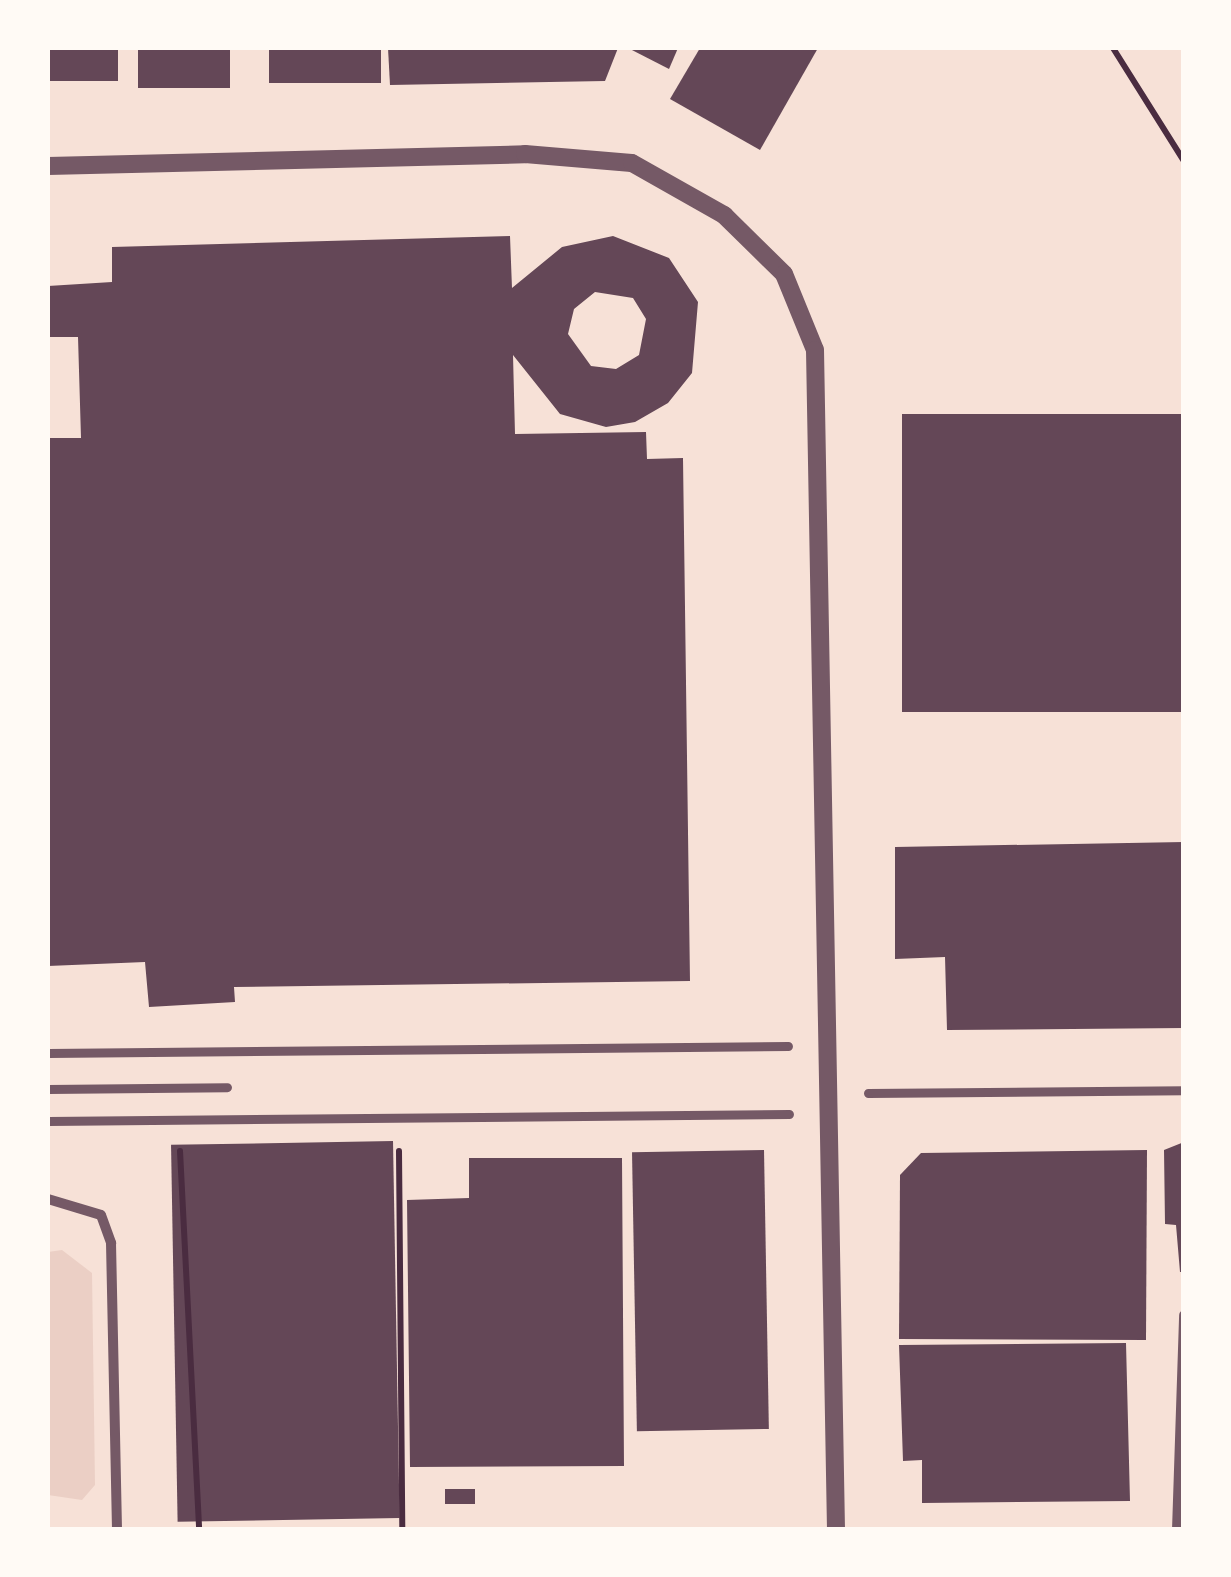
<!DOCTYPE html>
<style>
body{margin:0}
#map{position:relative;width:1231px;height:1577px;overflow:hidden;background:#f7e1d7;font-family:Karla,sans-serif}
div>[style]{position:absolute}
[style*='--x']{left:calc(var(--x)*1px);top:calc(var(--y)*1px);width:calc(var(--w)*1px);rotate:calc(var(--a)*1deg)}
.green>*{inset:0;background:#ebcfc5}
.building>*{inset:0;background:#644757;transform-origin:0 0}
.path>*{height:6px;margin:-3px;padding:0 3px;transform-origin:3px;border-radius:3px;background:#4a2c40}
.pedestrian>*{height:9px;margin:-4.5px;padding:0 4.5px;transform-origin:4.5px;border-radius:4.5px;background:#755966}
.minor>*{height:10px;margin:-5px;padding:0 5px;transform-origin:5px;border-radius:5px;background:#755966}
.tertiary>*{height:18px;margin:-9px;padding:0 9px;transform-origin:9px;border-radius:9px;background:#755966}
span{translate:-50% -50%;white-space:nowrap;text-align:center;line-height:1.15;-webkit-text-stroke:8px #fffaf5;paint-order:stroke}
.frame{position:absolute;inset:0;border:50px solid #fffaf5;pointer-events:none}
</style>
<div id="map">
<div class="green">
<i style="clip-path:polygon(62px 1250px,92px 1273px,95px 1485px,82px 1500px,48px 1495px,48px 1252px)"></i>
</div>
<div class="building">
<i style="left:48px;top:48px;width:70px;height:33px"></i>
<i style="left:138px;top:48px;width:92px;height:40px"></i>
<i style="left:269px;top:48px;width:112px;height:35px"></i>
<i style="clip-path:polygon(388px 48px,618px 48px,605px 81px,390px 85px)"></i>
<i style="clip-path:polygon(628px 48px,678px 48px,669px 69px)"></i>
<i style="clip-path:polygon(700px 48px,818px 48px,760px 150px,670px 99px)"></i>
<i style="clip-path:polygon(evenodd,510px 236px,512px 288px,562px 247px,613px 236px,669px 258px,698px 302px,692px 373px,668px 403px,635px 422px,606px 427px,560px 414px,513px 355px,515px 434px,646px 432px,647px 459px,683px 458px,690px 981px,234px 987px,235px 1002px,149px 1007px,145px 962px,48px 966px,48px 438px,81px 438px,78px 337px,48px 337px,48px 286px,112px 282px,112px 247px,510px 236px,595px 292px,633px 298px,646px 319px,639px 355px,616px 369px,591px 366px,568px 334px,574px 309px,595px 292px)"></i>
<i style="left:1184px;top:414px;width:298px;height:282px;rotate:90deg"></i>
<i style="clip-path:polygon(1184px 842px,1184px 1028px,947px 1030px,945px 957px,895px 959px,895px 847px)"></i>
<i style="left:393px;top:1141px;width:377px;height:222px;rotate:89deg"></i>
<i style="clip-path:polygon(1184px 1142px,1184px 1272px,1180px 1272px,1176px 1225px,1165px 1224px,1164px 1150px)"></i>
<i style="left:764px;top:1150px;width:279px;height:132px;rotate:89deg"></i>
<i style="clip-path:polygon(1147px 1150px,1146px 1340px,899px 1339px,900px 1175px,921px 1153px)"></i>
<i style="clip-path:polygon(469px 1158px,622px 1158px,624px 1466px,410px 1467px,407px 1200px,469px 1198px)"></i>
<i style="clip-path:polygon(1126px 1343px,1130px 1501px,922px 1503px,922px 1460px,903px 1461px,899px 1345px)"></i>
<i style="left:475px;top:1489px;width:15px;height:30px;rotate:90deg"></i>
</div>
<div class="path">
<i style="--x:1113;--y:48;--w:133;--a:57.9"></i>
<i style="--x:180;--y:1151;--w:379;--a:87.1"></i>
<i style="--x:399;--y:1151;--w:379;--a:89.5"></i>
</div>
<div class="pedestrian">
<i style="--x:48;--y:1053;--w:740;--a:-0.54"></i>
<i style="--x:48;--y:1089;--w:179;--a:-0.6"></i>
<i style="--x:868;--y:1093;--w:316;--a:-0.5"></i>
<i style="--x:48;--y:1121;--w:741;--a:-0.54"></i>
</div>
<div class="minor">
<i style="--x:48;--y:1199;--w:55;--a:16.8"></i>
<i style="--x:101;--y:1215;--w:30;--a:70"></i>
<i style="--x:111;--y:1243;--w:287;--a:88.8"></i>
<i style="--x:1177;--y:1530;--w:215;--a:-88.1"></i>
</div>
<div class="tertiary">
<i style="--x:48;--y:166;--w:477;--a:-1.4"></i>
<i style="--x:525;--y:154;--w:107;--a:4.8"></i>
<i style="--x:632;--y:163;--w:106;--a:29.5"></i>
<i style="--x:724;--y:215;--w:84;--a:44.5"></i>
<i style="--x:784;--y:274;--w:82;--a:67.8"></i>
<i style="--x:815;--y:350;--w:1180;--a:88.98"></i>
</div>
<div class="frame"></div>
</div>
